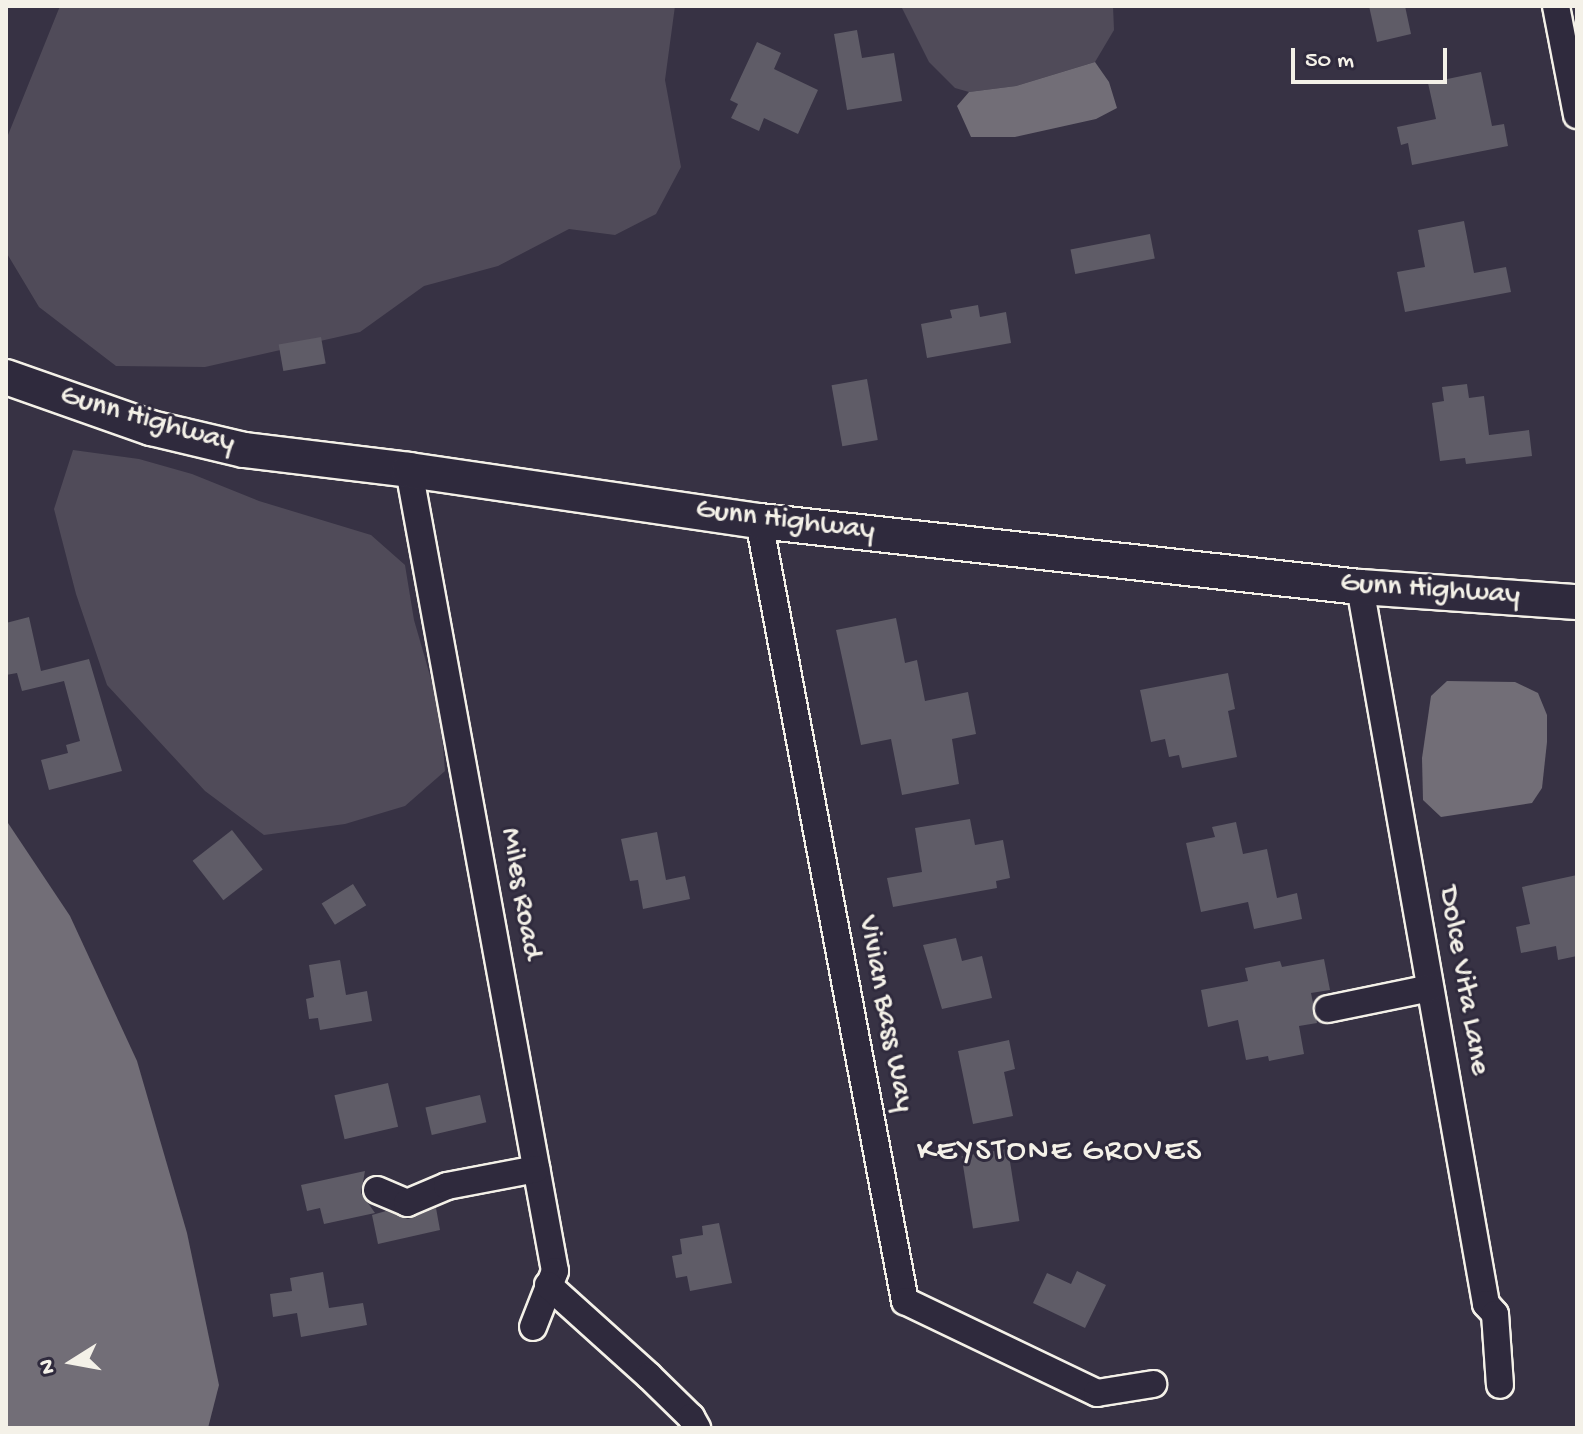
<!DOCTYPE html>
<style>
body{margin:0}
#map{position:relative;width:1583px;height:1434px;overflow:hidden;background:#373244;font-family:"Gochi Hand",sans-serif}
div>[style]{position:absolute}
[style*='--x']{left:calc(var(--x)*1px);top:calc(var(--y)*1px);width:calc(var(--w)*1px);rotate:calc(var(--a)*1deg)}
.green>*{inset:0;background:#504b59}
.water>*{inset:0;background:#726e77}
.building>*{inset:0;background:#5f5c67;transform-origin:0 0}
.roads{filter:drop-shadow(2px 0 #f4f1e8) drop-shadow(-2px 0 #f4f1e8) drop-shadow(0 2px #f4f1e8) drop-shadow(0 -2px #f4f1e8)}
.minor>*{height:26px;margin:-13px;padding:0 13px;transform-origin:13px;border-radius:13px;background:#2f2a3d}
.major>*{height:34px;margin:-17px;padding:0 17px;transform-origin:17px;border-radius:17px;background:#2f2a3d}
span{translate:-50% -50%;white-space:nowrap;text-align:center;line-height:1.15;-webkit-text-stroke:6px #2f2a3d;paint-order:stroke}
.street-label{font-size:30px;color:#f4f1e8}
.neighbourhood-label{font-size:32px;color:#f4f1e8;letter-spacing:2px}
.frame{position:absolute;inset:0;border:8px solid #f4f1e8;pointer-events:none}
.north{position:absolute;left:32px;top:1322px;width:80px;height:80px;-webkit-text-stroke:6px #2f2a3d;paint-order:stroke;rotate:259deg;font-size:22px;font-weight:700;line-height:32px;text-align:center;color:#f4f1e8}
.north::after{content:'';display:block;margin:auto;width:28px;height:36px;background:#f4f1e8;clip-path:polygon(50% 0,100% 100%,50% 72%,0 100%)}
.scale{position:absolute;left:1291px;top:48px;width:156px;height:36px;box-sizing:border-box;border:4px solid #f4f1e8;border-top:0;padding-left:10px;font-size:24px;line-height:28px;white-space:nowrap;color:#f4f1e8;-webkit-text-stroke:6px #2f2a3d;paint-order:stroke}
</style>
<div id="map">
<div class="green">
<i style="clip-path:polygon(60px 6px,675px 6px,665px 80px,681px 167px,656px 214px,615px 235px,569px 229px,498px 266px,424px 286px,360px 332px,205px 367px,116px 366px,39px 307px,6px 252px,6px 140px)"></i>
<i style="clip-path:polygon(901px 6px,1113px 6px,1114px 30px,1095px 62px,1016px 86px,969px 92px,955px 88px,929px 62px)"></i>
<i style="clip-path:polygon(73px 450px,139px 459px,192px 474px,259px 501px,371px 535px,405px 565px,414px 620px,440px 710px,445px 771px,405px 806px,345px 824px,264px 835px,205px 791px,107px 685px,76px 594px,54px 509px)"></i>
</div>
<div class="water">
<i style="clip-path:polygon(1095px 62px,1109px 82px,1117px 108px,1096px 119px,1015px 137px,971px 137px,957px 106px,969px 92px,1016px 86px)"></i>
<i style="clip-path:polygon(1447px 681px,1515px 682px,1538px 693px,1547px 715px,1547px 742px,1542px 788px,1532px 803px,1441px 817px,1423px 800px,1422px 758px,1431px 696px)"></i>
<i style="clip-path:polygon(6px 820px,70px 916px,137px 1061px,187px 1233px,219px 1385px,208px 1428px,6px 1428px)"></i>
</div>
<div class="building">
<i style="clip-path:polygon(1369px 6px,1405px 6px,1411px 34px,1377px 42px)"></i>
<i style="clip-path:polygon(857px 30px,862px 58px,894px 53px,902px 101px,847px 110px,834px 34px)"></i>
<i style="clip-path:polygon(757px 42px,781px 53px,774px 69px,818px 90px,798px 134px,764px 118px,759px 131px,731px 118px,738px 104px,730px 100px)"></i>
<i style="clip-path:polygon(1481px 72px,1492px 126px,1504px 124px,1508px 146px,1412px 165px,1408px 143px,1401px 145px,1397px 127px,1436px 119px,1428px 83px)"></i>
<i style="clip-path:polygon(1464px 221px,1474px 273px,1506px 267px,1511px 292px,1405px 312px,1397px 272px,1425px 267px,1418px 230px)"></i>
<i style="left:1150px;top:234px;width:25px;height:81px;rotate:79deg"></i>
<i style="clip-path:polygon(978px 305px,980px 317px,1006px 312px,1011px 343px,927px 358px,921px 324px,952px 318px,950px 310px)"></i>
<i style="left:321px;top:337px;width:27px;height:43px;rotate:80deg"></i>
<i style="left:867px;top:379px;width:62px;height:36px;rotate:80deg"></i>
<i style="clip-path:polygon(1467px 384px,1469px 398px,1484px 396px,1489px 435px,1529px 430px,1532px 456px,1466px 464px,1465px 458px,1440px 461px,1432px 403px,1444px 401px,1442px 387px)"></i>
<i style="clip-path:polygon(29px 617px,41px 671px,89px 659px,122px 771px,49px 790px,41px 760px,68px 753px,66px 745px,80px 741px,64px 681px,22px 691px,17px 673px,6px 675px,6px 623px)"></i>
<i style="clip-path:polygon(896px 618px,905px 663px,917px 660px,925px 701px,968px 692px,976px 734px,952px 739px,959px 784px,902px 795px,891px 739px,861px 745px,836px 630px)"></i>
<i style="clip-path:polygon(1228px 673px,1235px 709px,1228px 711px,1237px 757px,1182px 768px,1179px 755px,1169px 757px,1165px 739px,1151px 742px,1140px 690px)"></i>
<i style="clip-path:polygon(970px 819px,975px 845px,1003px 840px,1010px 878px,996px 881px,997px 888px,893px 907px,887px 878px,922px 872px,915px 828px)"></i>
<i style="clip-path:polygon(1236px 822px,1243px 854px,1267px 849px,1277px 898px,1297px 893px,1302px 919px,1254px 929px,1248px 902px,1201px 912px,1186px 843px,1215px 837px,1212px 827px)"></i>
<i style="left:232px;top:830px;width:50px;height:50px;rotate:52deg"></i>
<i style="clip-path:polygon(657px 832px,666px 880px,685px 876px,690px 899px,643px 909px,638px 880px,630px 881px,621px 839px)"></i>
<i style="clip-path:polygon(1577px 875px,1577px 956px,1558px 960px,1556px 946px,1521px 953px,1516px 927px,1530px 924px,1522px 887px)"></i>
<i style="left:353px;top:884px;width:25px;height:37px;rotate:58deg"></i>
<i style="clip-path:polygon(956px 938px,962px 961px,982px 956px,992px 998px,942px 1009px,923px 945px)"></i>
<i style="clip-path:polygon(1324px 959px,1330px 990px,1311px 993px,1317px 1023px,1299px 1026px,1304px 1054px,1269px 1061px,1268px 1056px,1246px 1060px,1238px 1020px,1208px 1027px,1201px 990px,1248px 981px,1245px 968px,1280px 961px,1282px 967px)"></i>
<i style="clip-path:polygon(340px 960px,346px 995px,367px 991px,372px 1021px,320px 1030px,318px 1018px,309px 1019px,306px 999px,314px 997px,309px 965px)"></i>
<i style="clip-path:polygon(1009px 1040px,1015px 1069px,1004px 1072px,1013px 1116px,973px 1124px,958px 1051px)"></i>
<i style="left:388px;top:1083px;width:45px;height:55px;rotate:77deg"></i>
<i style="left:480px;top:1095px;width:28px;height:56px;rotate:77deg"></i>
<i style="left:1008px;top:1149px;width:73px;height:47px;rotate:81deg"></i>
<i style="clip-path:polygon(365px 1171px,361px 1193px,375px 1213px,324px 1224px,320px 1208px,307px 1211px,301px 1185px)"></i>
<i style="clip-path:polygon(436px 1208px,440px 1230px,378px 1244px,372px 1215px,386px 1211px,408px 1219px)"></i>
<i style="clip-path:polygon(719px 1223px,732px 1283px,690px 1291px,687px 1276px,676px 1278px,672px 1256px,682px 1254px,680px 1239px,703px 1235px,702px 1226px)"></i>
<i style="clip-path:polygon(1077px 1271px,1106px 1285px,1085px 1328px,1033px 1303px,1047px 1273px,1071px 1284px)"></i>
<i style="clip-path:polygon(323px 1272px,329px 1308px,363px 1303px,367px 1325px,301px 1337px,297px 1313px,273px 1317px,270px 1294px,292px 1291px,290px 1278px)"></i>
</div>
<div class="roads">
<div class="minor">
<i style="--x:1556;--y:6;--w:111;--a:79.1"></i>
<i style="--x:409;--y:470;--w:814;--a:79.67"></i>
<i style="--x:555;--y:1271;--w:60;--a:111.4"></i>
<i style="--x:759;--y:521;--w:794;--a:79.4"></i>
<i style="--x:905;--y:1301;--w:213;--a:25.6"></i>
<i style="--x:1097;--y:1393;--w:57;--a:-9.1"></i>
<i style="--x:1360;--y:587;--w:728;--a:80.03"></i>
<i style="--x:1486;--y:1304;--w:13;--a:48"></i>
<i style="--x:1495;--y:1314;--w:71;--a:86"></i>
<i style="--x:1328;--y:1009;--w:104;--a:-11.6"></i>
<i style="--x:377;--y:1190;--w:33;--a:23"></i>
<i style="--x:407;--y:1203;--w:43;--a:-23"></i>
<i style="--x:447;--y:1186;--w:91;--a:-10.8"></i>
<i style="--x:548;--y:1285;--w:136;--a:42"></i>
<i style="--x:649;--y:1376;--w:59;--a:44.3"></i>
<i style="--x:691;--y:1417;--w:13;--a:61"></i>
</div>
<div class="major">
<i style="--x:6;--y:377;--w:154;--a:19.4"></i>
<i style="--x:151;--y:428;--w:96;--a:13.3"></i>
<i style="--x:244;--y:450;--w:166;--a:6.9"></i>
<i style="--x:409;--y:470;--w:354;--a:8.3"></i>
<i style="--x:759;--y:521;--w:605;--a:6.27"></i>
<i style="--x:1360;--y:587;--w:218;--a:4"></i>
</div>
</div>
<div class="street-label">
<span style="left:147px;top:421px;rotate:16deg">Gunn Highway</span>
<span style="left:785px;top:522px;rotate:7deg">Gunn Highway</span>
<span style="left:1430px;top:591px;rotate:4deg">Gunn Highway</span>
<span style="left:519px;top:894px;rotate:80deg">Miles Road</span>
<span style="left:1462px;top:981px;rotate:80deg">Dolce Vita Lane</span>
<span style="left:884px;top:1014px;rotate:79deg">Vivian Bass Way</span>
</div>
<div class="neighbourhood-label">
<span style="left:1060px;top:1152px">KEYSTONE GROVES</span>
</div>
<div class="frame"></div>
<div class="north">N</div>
<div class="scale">50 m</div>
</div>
